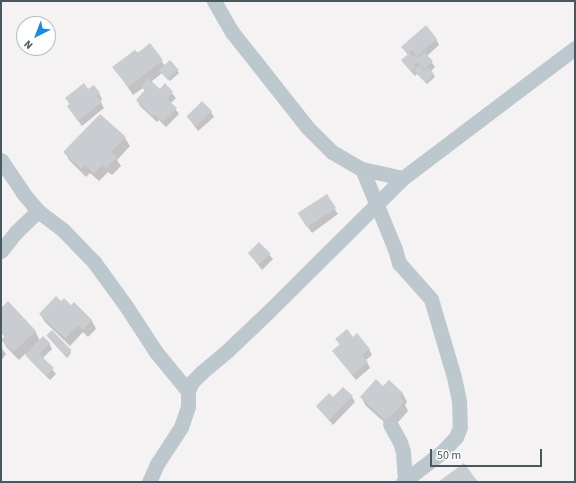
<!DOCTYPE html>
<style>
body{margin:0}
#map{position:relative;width:576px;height:483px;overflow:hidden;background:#f4f2f2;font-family:"Source Sans 3",sans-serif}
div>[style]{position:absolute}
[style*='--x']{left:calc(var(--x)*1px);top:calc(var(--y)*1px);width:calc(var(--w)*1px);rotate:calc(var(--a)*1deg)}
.shadow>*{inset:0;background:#0003}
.building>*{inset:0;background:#c9cdd1;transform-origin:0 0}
.minor>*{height:15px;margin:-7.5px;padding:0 7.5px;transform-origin:7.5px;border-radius:7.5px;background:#bdc8ce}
span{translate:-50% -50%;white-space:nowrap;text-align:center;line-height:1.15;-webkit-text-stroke:3px #fff;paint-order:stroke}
.frame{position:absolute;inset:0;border:2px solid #49585f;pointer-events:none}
.north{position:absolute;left:16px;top:16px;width:40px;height:40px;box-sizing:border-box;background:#fff;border:1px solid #b6bcbf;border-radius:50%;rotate:222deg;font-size:11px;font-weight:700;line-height:16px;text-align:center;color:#49585f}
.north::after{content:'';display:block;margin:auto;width:14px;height:18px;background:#1a8ce6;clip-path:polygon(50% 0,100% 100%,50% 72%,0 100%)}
.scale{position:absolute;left:430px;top:449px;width:112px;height:18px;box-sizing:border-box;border:2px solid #49585f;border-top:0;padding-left:5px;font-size:12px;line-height:14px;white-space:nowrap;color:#49585f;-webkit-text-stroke:3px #fff;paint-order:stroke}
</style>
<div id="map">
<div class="shadow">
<i style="clip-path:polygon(436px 39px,439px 45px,427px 56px,435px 67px,431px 71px,435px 77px,427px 84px,417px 74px,415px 76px,406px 66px,402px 61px,408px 55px,402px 47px)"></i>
<i style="clip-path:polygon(150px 45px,165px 66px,178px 71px,179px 73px,170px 81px,162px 73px,151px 82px,160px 90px,165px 85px,176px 98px,171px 103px,179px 114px,166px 127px,159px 120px,157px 122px,140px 106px,137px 100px,145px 92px,143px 88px,133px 95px,114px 67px)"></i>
<i style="clip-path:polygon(88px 90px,99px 93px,102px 99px,100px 101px,104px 108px,82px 126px,71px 111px,70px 105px,66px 98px)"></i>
<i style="clip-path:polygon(211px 112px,214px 117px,198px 131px,187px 116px)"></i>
<i style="clip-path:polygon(100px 116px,125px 138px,130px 146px,117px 160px,121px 166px,112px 175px,108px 172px,99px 181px,90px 173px,86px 177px,69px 160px,65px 152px)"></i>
<i style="clip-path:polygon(326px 196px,338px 214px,312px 233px,303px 220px)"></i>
<i style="clip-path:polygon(259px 243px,273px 259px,262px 270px,249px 253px)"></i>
<i style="clip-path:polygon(61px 302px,71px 306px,74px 303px,92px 321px,96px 329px,88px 337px,83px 332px,70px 346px,45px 322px,40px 314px)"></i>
<i style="clip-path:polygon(1px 309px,35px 331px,40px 341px,49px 343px,52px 349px,43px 358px,56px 374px,50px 380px,30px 360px,26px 353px,19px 360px,7px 348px,2px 340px,5px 338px,1px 331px)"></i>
<i style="clip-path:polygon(49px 338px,70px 351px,71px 353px,67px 358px)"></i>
<i style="clip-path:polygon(353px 338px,369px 349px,372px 355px,366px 360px,370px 368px,356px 380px,333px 351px,340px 345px,336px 339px)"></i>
<i style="clip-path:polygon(1px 347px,6px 354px,1px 361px)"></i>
<i style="clip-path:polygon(389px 381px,403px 394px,407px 402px,405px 405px,408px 411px,392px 429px,366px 406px,361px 397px,383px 387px)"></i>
<i style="clip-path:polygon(352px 397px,355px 402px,333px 425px,317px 407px,333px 399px)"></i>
</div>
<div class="building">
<i style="clip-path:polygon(426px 25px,437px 39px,417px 56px,412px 50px,409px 52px,413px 57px,415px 55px,418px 58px,424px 52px,433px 61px,424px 69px,418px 62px,414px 65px,416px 67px,411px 71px,401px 60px,408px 54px,401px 47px)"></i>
<i style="clip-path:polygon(150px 43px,163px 60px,128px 87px,112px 67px,135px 50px,138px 53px)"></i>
<i style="left:170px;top:60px;width:13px;height:15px;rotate:48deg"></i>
<i style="clip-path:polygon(419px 65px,424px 71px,428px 67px,434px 74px,426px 82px,414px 71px)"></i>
<i style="clip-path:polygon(148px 78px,160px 89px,165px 83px,173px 92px,167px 99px,177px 108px,163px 122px,155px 115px,154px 117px,136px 100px,145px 90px,141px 86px)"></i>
<i style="clip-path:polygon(84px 83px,88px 89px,94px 85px,100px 93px,97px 96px,102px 102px,78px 121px,67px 106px,70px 104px,65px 98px)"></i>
<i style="left:202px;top:101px;width:14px;height:22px;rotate:45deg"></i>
<i style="clip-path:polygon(100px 114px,126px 137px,111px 152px,117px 157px,106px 168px,103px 164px,94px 174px,85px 165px,81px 169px,63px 152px)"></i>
<i style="left:327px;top:194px;width:17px;height:35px;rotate:57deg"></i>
<i style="left:259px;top:242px;width:16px;height:16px;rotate:45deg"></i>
<i style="clip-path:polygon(56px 296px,61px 301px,64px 298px,71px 305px,74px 302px,92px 320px,83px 330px,78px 325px,65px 338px,39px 314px)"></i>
<i style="clip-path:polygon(8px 301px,36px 331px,13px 352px,1px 340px,5px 336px,1px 332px,1px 308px)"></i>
<i style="clip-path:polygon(347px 329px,353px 337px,357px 333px,370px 349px,362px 355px,368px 362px,352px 375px,332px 351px,340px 344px,335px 339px)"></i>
<i style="left:52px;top:330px;width:28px;height:8px;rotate:46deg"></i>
<i style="clip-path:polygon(43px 336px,50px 343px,39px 354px,54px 368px,46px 376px,25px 355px)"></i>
<i style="clip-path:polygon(376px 379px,383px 386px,389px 380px,403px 393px,400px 397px,404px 402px,386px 421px,360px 397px)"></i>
<i style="clip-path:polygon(343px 387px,353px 396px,329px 420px,316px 406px,329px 393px,333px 397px)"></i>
<i style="clip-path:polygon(464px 463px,478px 482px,438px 482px)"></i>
</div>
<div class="minor">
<i style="--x:214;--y:1;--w:36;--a:60"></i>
<i style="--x:232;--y:32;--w:121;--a:51.7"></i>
<i style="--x:307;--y:127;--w:35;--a:45"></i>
<i style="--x:332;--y:152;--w:34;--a:30"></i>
<i style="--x:362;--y:169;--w:42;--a:12.4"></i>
<i style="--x:1;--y:160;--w:40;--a:56"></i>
<i style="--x:23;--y:193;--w:23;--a:50"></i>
<i style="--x:38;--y:211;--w:31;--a:37"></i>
<i style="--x:63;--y:230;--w:45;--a:45.9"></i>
<i style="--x:94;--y:262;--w:54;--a:54"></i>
<i style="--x:126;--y:306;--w:55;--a:56.9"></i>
<i style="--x:156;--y:352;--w:50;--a:50.6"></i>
<i style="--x:362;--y:169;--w:87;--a:67.6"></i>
<i style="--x:395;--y:249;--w:15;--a:74"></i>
<i style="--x:399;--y:263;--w:48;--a:48.4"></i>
<i style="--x:431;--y:299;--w:81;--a:73.6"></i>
<i style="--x:454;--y:377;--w:25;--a:78"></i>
<i style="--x:459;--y:401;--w:26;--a:88"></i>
<i style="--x:460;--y:427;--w:11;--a:112"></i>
<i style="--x:456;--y:437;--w:21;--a:133"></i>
<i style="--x:442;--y:452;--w:49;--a:142.4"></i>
<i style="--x:1;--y:251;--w:24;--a:-52"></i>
<i style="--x:16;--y:232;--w:30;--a:-44"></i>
<i style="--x:390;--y:424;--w:21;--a:61"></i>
<i style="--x:400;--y:442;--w:10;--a:73"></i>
<i style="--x:403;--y:452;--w:29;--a:86"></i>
<i style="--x:149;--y:482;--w:20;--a:-66"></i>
<i style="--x:157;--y:464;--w:44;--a:-57"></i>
<i style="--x:181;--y:427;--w:21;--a:-71"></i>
<i style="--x:188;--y:407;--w:16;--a:-90"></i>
<i style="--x:188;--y:391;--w:10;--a:-66"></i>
<i style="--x:192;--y:382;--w:14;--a:-45"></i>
<i style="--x:202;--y:372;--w:33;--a:-40"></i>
<i style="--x:227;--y:351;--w:55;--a:-43.5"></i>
<i style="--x:267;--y:313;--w:192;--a:-44.8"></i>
<i style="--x:403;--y:178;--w:216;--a:-37.1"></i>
</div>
<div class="frame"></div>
<div class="north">N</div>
<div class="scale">50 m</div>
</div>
